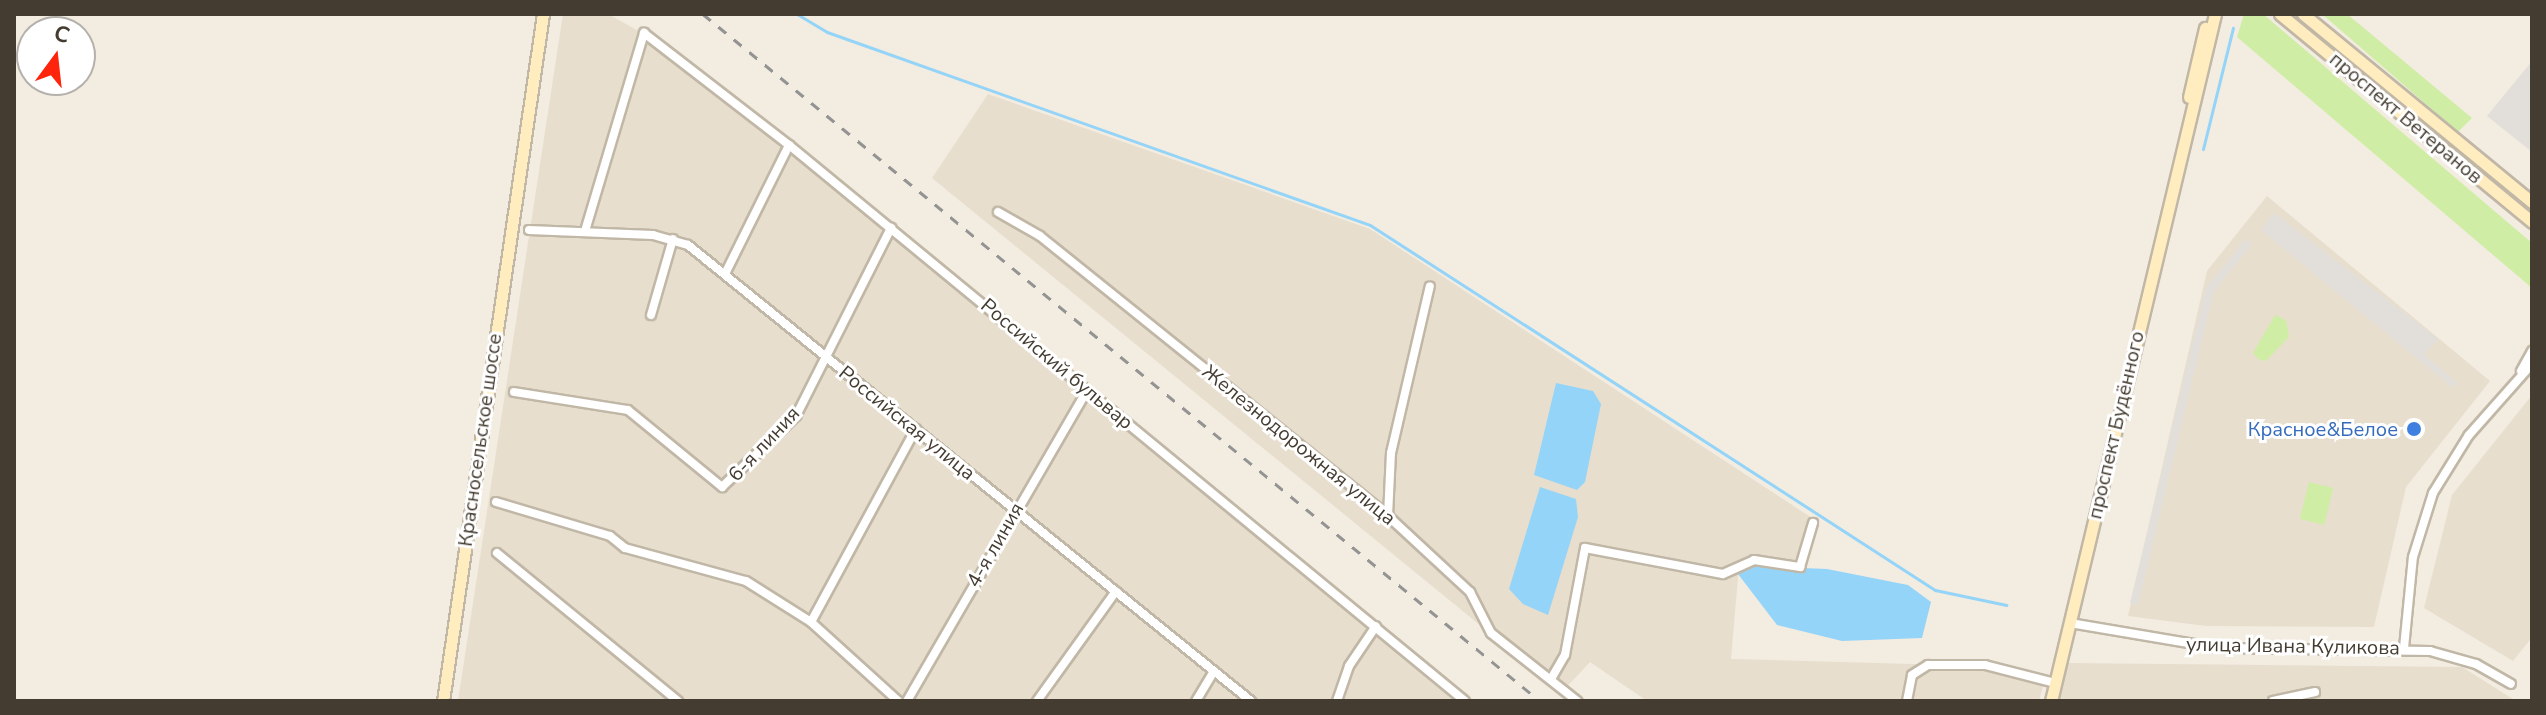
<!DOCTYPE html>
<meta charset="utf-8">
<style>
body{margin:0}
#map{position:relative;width:2546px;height:715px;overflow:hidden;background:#f3ece1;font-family:"Nunito Sans",sans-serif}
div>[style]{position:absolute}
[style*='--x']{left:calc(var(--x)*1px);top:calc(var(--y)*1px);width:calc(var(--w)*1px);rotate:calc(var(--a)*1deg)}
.residential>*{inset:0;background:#e7dece}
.green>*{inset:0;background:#cfeda4;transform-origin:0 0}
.parking>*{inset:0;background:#e2dfda}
.water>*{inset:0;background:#94d4f8}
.stream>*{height:3px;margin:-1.5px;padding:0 1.5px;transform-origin:1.5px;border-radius:1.5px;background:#94d4f8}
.roads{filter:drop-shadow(2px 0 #c1b7a6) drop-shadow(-2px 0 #c1b7a6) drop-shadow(0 2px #c1b7a6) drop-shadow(0 -2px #c1b7a6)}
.street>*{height:8px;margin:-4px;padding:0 4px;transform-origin:4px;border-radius:4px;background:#fff}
.secondary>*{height:11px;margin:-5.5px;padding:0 5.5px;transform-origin:5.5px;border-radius:5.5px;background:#ffecbf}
.rail>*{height:3px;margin-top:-1.5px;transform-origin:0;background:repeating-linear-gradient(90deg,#939393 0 10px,transparent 0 20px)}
.dots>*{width:22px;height:22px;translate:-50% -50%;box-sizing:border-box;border:4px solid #fff;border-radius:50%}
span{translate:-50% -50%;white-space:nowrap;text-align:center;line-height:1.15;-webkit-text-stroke:6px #fff;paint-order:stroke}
.street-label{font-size:20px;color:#443c31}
.shop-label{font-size:20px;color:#366cbe}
.right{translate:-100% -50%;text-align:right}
.frame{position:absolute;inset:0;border:16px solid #443c31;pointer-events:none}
.north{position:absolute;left:16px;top:16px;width:80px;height:80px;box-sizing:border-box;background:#fff;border:2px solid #b4b1ad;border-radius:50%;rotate:15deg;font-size:22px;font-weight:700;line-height:32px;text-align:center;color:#443c31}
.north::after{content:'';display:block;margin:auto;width:28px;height:36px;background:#ff240c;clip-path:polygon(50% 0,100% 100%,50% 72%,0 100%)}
</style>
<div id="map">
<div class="residential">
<i style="clip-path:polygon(563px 14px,608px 14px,651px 38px,1454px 701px,458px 701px)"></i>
<i style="clip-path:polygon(988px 94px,1370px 229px,1812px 518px,1796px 563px,1745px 557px,1739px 566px,1731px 659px,1985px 666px,2044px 682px,2039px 701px,1647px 701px,1590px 662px,1562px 692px,932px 178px)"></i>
<i style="clip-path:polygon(2267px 196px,2490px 381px,2406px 487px,2374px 627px,2206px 626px,2128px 616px,2207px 271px)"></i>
<i style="clip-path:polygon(2532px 395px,2532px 637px,2513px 661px,2424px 608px,2452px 495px)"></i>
<i style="clip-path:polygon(2068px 663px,2462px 667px,2516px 701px,2059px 701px)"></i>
</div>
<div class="green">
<i style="clip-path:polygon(2244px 14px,2263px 14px,2532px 243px,2532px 288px,2237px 37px)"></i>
<i style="clip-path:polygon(2322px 14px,2347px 14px,2472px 118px,2458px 132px)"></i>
<i style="clip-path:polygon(2275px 315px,2286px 320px,2289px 337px,2266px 361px,2258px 359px,2253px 353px)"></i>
<i style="left:2309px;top:482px;width:25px;height:38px;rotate:14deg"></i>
</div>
<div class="parking">
<i style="clip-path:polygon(2532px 61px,2532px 152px,2487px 116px)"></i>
<i style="clip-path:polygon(2274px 213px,2438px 339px,2424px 355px,2458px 383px,2453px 388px,2261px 230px)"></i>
<i style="clip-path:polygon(2246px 239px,2252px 244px,2214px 291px,2138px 605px,2130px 603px,2206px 288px)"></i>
</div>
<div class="water">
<i style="clip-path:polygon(1556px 383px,1593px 391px,1601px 404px,1585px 482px,1577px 490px,1534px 475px)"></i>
<i style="clip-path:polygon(1540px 487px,1576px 499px,1578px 517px,1548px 615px,1523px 604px,1509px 589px)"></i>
<i style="clip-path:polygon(1749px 566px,1827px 569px,1908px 585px,1931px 602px,1922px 638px,1842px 641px,1777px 625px,1738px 574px)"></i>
</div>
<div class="stream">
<i style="--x:797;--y:14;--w:35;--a:31"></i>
<i style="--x:827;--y:32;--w:576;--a:19.57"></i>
<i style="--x:1370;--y:225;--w:673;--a:32.86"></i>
<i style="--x:1935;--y:590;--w:73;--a:11.9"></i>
<i style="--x:2203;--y:149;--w:125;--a:-76.1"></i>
</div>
<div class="roads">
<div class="street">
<i style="--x:998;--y:212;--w:48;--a:29.7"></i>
<i style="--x:1040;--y:236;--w:447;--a:38.8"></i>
<i style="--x:1388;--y:516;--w:112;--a:42.8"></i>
<i style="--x:1470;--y:592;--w:46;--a:62.9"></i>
<i style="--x:1491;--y:633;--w:110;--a:38.3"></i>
<i style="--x:529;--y:230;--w:124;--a:2.3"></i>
<i style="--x:653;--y:235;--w:36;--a:16"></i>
<i style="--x:688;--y:245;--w:725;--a:39.01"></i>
<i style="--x:585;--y:231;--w:207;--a:-73.4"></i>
<i style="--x:644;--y:33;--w:183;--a:37.7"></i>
<i style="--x:789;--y:145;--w:875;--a:39.44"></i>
<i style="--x:725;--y:274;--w:144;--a:-63.6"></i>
<i style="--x:651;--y:315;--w:79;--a:-73.9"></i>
<i style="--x:2521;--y:371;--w:23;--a:-61"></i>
<i style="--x:514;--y:392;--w:115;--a:9"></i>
<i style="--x:628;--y:410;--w:122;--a:39.3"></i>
<i style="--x:722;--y:487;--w:103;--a:-43.8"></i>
<i style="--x:796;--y:416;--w:211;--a:-63.2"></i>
<i style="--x:496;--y:502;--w:119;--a:16.6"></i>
<i style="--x:610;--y:536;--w:19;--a:39"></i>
<i style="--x:625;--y:548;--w:125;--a:15.3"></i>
<i style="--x:746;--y:581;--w:77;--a:32.2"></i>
<i style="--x:811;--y:622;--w:118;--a:42.2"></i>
<i style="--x:1388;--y:516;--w:63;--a:-87.3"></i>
<i style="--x:1391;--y:453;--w:171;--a:-76.9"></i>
<i style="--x:497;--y:553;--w:234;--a:39.3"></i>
<i style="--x:811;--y:622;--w:220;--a:-61.5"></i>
<i style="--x:2070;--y:623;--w:150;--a:9.6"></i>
<i style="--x:2218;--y:648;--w:212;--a:0.8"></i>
<i style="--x:2430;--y:651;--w:48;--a:15.8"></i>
<i style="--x:2476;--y:664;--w:40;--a:29.7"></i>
<i style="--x:2404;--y:648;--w:91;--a:-84.4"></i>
<i style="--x:2413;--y:557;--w:67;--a:-72.6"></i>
<i style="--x:2433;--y:493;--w:68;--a:-58.2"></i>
<i style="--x:2469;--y:435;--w:95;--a:-48.4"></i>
<i style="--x:1551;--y:679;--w:28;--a:-60"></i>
<i style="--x:1565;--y:655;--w:109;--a:-79.4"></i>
<i style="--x:1585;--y:548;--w:140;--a:10.7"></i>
<i style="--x:1723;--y:574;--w:34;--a:-24"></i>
<i style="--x:1754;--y:560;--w:47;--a:8.7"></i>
<i style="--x:1800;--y:567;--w:46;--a:-73.5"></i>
<i style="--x:907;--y:701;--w:359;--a:-59.9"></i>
<i style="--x:1037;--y:701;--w:135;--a:-54.3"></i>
<i style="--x:1196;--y:701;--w:35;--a:-59"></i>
<i style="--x:1337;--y:701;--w:37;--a:-71"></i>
<i style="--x:1349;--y:666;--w:48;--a:-56"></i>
<i style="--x:1907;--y:701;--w:26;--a:-79"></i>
<i style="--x:1912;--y:675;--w:19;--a:-32"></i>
<i style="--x:1928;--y:665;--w:57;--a:0"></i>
<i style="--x:1985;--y:665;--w:72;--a:14.4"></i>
<i style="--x:2273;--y:701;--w:43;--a:-12.1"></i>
</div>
<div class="secondary">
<i style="--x:2280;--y:14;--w:327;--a:39.5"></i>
<i style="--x:2303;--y:14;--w:296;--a:39.4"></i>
<i style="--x:2189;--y:97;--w:71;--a:-76.9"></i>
<i style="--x:443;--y:701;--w:694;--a:-81.72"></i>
<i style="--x:2051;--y:701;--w:706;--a:-76.57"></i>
</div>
</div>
<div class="rail">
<i style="--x:703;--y:14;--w:1083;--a:39.38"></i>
</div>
<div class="dots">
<i style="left:2414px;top:429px;background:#3f7fe0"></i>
</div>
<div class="street-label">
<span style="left:2406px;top:118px;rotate:40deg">проспект Ветеранов</span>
<span style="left:1057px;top:364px;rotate:40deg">Российский бульвар</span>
<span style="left:907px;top:423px;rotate:39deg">Российская улица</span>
<span style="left:2116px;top:425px;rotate:-77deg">проспект Будённого</span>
<span style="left:480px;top:440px;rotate:-82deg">Красносельское шоссе</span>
<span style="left:764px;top:444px;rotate:-47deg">6-я линия</span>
<span style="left:1299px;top:445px;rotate:39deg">Железнодорожная улица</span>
<span style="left:995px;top:545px;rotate:-60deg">4-я линия</span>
<span style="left:2293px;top:646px;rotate:1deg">улица Ивана Куликова</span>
</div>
<div class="shop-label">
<span class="right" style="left:2398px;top:429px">Красное&amp;Белое</span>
</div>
<div class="frame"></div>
<div class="north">С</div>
</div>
